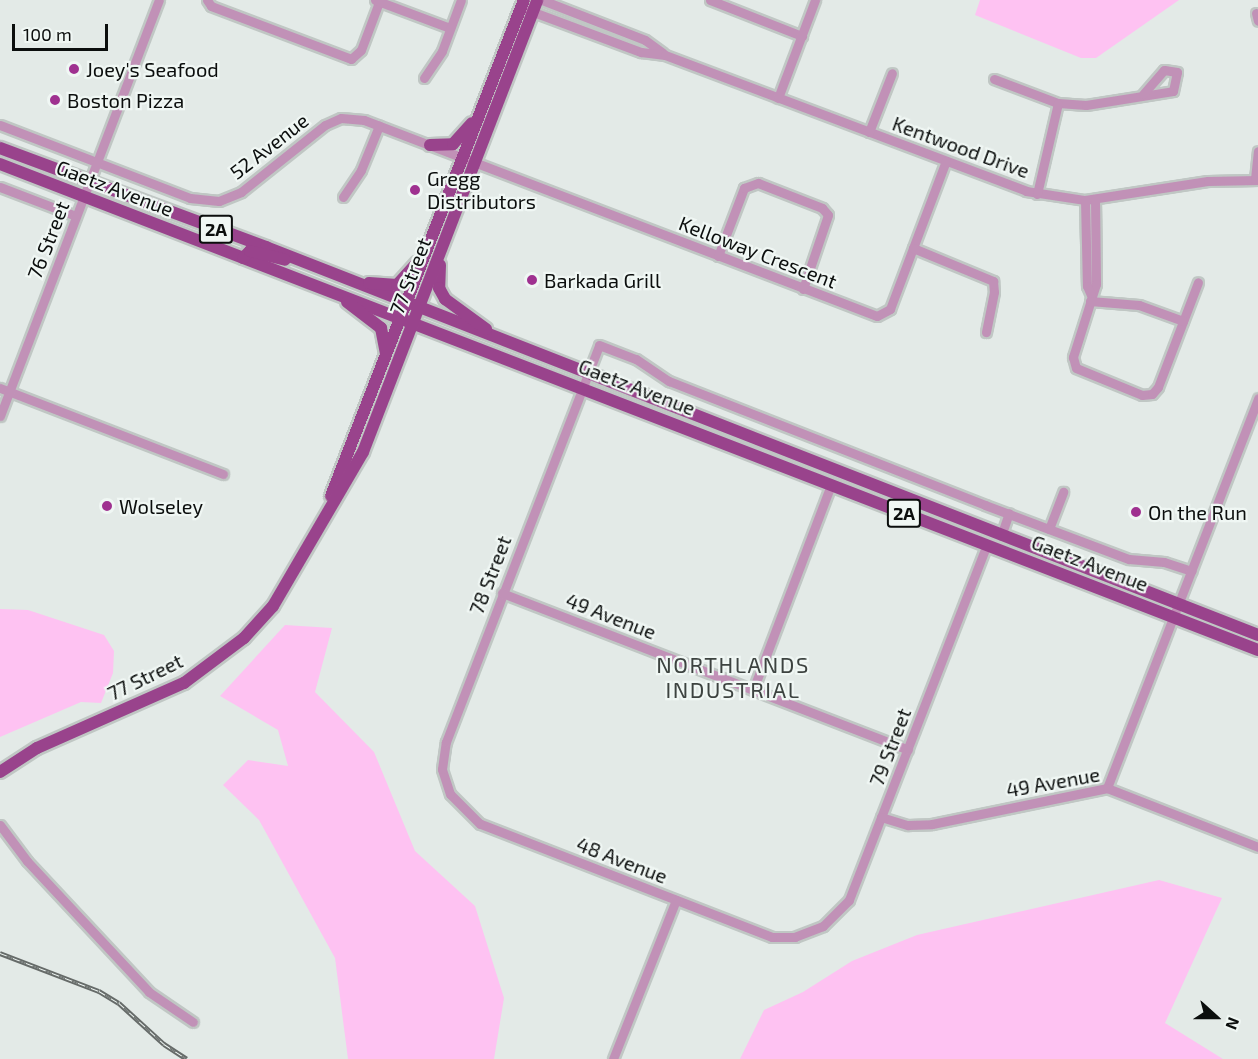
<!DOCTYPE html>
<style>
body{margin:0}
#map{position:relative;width:1258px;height:1059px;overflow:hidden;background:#e3eae7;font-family:"Exo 2",sans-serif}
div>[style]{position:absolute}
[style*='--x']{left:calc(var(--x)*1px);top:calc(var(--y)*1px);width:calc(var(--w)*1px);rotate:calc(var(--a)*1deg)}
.green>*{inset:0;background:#fec2f2}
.roads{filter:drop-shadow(2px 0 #c0c7c4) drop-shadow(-2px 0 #c0c7c4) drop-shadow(0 2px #c0c7c4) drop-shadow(0 -2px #c0c7c4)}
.minor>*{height:9px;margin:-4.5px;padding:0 4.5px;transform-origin:4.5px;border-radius:4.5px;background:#c191b7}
.major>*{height:12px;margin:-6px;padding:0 6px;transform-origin:6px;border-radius:6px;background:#99438c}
.rail>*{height:4.5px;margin-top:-2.25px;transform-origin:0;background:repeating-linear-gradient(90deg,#f0f7f4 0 7px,#666b69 0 14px);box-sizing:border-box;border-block:2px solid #666b69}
.dots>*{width:16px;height:16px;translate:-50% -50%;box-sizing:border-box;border:3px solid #f0f7f4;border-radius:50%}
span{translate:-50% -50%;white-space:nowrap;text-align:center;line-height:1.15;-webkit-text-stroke:4.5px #f0f7f4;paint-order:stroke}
.shield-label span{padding:2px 4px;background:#f0f7f4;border:2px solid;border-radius:4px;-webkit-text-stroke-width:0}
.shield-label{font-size:18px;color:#0b0e0d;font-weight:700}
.poi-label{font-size:20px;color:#0b0e0d}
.left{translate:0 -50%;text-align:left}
.street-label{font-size:20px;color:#0b0e0d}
.quarter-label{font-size:22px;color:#3d4340;letter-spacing:1.5px}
.north{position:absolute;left:1186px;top:987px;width:60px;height:60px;-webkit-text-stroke:4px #f0f7f4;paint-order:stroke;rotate:111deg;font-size:16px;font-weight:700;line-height:24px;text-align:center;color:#0b0e0d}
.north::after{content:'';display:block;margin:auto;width:21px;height:27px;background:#0b0e0d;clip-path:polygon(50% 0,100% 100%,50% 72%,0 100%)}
.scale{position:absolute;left:12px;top:24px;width:96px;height:27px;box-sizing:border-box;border:3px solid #0b0e0d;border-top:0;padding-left:8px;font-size:18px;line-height:21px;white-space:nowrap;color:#0b0e0d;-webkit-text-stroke:4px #f0f7f4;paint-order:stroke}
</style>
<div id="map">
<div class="green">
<i style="clip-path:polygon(980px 0,1179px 0,1096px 58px,1081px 58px,975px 15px)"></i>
<i style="clip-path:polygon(0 609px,28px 610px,104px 635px,114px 651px,113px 673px,101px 703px,81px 702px,0 737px)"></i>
<i style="clip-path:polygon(285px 625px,332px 628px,315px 692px,374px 752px,415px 851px,475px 906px,504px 998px,494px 1059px,348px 1059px,335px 958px,259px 820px,223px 785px,248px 760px,288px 766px,278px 730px,220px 696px)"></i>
<i style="clip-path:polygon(1159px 880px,1222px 898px,1165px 1023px,1223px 1059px,740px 1059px,764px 1010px,803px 992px,852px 961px,917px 935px)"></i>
</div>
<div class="roads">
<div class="minor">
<i style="--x:207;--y:0;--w:7;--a:56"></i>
<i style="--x:211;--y:6;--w:150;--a:20.7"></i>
<i style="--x:351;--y:59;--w:13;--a:-42"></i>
<i style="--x:361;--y:50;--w:51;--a:-69.4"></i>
<i style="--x:375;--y:0;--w:80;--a:20.5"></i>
<i style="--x:542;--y:0;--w:110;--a:21.2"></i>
<i style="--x:645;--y:40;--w:22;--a:36"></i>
<i style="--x:710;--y:0;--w:99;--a:21.4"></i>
<i style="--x:528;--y:10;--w:121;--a:20.4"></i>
<i style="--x:641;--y:52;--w:24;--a:7"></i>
<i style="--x:665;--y:55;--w:386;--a:20.6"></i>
<i style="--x:1026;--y:191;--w:60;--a:8.7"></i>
<i style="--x:1085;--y:200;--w:124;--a:-8.8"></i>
<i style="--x:1208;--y:181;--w:50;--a:-1.1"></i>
<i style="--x:1256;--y:13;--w:8;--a:76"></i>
<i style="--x:424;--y:78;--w:32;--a:-56"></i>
<i style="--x:442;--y:51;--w:54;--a:-69.6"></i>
<i style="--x:994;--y:79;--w:68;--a:20.6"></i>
<i style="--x:1058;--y:103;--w:28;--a:4"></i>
<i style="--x:1086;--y:105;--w:88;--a:-9.1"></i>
<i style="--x:1173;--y:91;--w:19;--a:-78"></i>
<i style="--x:1177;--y:72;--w:13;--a:-171"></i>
<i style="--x:1164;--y:70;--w:32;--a:131"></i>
<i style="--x:778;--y:98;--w:105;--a:-69.3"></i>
<i style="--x:0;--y:125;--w:204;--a:21"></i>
<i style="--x:190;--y:198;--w:29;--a:6"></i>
<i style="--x:219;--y:201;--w:24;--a:-22"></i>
<i style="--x:241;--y:192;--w:107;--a:-38.6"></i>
<i style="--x:325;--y:125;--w:17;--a:-24"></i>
<i style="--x:341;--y:118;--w:23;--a:5"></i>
<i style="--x:364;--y:120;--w:549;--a:20.91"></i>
<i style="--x:877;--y:316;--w:15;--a:-28"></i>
<i style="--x:890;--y:309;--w:158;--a:-69.3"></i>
<i style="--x:869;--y:132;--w:63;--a:-68.7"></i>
<i style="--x:1255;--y:179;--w:28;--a:-84"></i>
<i style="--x:0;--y:187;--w:81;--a:20.9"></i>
<i style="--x:1037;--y:194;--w:93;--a:-77"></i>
<i style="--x:343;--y:197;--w:32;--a:-56"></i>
<i style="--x:361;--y:170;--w:48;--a:-67.8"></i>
<i style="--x:1095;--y:199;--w:85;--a:89.3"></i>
<i style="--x:1096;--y:284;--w:77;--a:107.5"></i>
<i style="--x:1073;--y:357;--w:11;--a:75"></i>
<i style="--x:1076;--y:368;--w:71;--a:22.2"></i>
<i style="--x:1142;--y:395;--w:10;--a:-6"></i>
<i style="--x:1152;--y:394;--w:9;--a:-49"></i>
<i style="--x:1158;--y:387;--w:112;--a:-69.1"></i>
<i style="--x:1085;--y:200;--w:86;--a:88.7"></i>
<i style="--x:1087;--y:286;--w:10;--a:66"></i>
<i style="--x:913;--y:248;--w:87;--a:22.4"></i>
<i style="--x:993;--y:281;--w:11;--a:85"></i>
<i style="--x:994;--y:292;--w:41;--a:101.3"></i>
<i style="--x:718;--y:256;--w:73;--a:-69.1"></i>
<i style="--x:744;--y:188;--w:15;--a:-20"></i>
<i style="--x:758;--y:183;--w:69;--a:21.3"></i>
<i style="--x:822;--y:208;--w:9;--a:49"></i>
<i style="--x:828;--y:215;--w:78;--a:108.7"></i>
<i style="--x:1090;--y:301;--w:49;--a:4.7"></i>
<i style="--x:1139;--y:305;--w:47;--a:20"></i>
<i style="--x:0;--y:388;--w:239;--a:21.1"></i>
<i style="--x:0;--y:416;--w:445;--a:-69.1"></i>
<i style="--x:1049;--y:529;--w:40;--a:-69"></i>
<i style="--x:1001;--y:536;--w:24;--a:-71"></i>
<i style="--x:987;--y:544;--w:382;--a:111.2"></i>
<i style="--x:849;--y:900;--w:37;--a:135"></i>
<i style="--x:823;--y:926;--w:30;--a:159"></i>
<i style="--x:795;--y:937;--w:23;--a:180"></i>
<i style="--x:772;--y:937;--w:313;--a:-158.8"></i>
<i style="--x:480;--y:824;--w:42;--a:-135"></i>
<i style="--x:450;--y:794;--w:26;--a:-108"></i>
<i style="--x:442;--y:769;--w:27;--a:-82"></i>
<i style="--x:446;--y:742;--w:425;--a:-68.9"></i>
<i style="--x:599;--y:345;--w:40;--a:21"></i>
<i style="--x:636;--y:359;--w:40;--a:34"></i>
<i style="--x:669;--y:381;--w:339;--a:21.4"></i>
<i style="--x:985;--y:505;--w:154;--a:20.6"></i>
<i style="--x:1129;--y:559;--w:35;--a:5"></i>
<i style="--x:1164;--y:562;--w:29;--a:18"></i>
<i style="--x:502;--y:593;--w:435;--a:21.1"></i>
<i style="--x:753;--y:690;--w:219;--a:-69.2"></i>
<i style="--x:1107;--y:788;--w:418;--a:-68.8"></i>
<i style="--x:881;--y:817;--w:28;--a:17"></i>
<i style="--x:908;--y:825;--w:24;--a:-2"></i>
<i style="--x:932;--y:824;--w:179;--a:-11.6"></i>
<i style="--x:1107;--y:788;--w:162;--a:21.3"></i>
<i style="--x:0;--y:825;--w:45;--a:53.1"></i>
<i style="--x:27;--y:861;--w:179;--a:47"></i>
<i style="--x:149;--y:992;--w:53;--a:34.3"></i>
<i style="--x:613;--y:1059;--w:171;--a:-68.4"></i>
</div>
<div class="major">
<i style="--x:430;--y:145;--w:23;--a:-2"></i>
<i style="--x:453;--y:144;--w:28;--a:-48"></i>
<i style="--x:0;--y:148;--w:284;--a:20.4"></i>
<i style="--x:266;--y:247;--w:1065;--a:21.36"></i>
<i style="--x:0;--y:164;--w:1349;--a:21.12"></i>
<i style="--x:243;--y:258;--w:10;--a:-45"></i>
<i style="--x:250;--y:251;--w:36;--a:14"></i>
<i style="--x:440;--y:265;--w:23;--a:92"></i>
<i style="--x:439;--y:288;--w:13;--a:61"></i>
<i style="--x:445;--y:299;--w:51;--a:36.2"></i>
<i style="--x:369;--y:283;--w:28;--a:4"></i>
<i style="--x:397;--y:285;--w:30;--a:-48"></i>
<i style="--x:347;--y:302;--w:43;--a:37.4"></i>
<i style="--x:381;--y:328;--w:26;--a:79"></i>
<i style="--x:331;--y:496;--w:532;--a:-68.74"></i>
<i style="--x:0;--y:772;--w:44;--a:-33"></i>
<i style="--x:37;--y:748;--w:161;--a:-23.9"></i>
<i style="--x:184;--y:683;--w:75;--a:-36.9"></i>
<i style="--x:244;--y:638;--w:43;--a:-47.8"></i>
<i style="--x:273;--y:606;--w:178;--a:-59.7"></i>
<i style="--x:363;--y:452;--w:484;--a:-68.9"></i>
</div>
</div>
<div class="rail">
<i style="--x:0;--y:953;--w:106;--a:21"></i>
<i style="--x:99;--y:991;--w:23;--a:31"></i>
<i style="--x:119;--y:1003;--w:61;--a:42.3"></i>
<i style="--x:164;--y:1044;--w:27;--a:33"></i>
</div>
<div class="dots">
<i style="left:74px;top:69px;background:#9f3190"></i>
<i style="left:55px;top:100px;background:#9f3190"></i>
<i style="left:415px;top:190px;background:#9f3190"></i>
<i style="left:532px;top:280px;background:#9f3190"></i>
<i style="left:107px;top:506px;background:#9f3190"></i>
<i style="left:1136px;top:512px;background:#9f3190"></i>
</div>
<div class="shield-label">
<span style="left:216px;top:229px">2A</span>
<span style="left:904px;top:513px">2A</span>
</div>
<div class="poi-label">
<span class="left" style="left:86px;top:69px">Joey's Seafood</span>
<span class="left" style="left:67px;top:100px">Boston Pizza</span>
<span class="left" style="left:427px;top:190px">Gregg<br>Distributors</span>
<span class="left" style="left:544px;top:280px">Barkada Grill</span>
<span class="left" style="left:119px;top:506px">Wolseley</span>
<span class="left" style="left:1148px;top:512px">On the Run</span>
</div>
<div class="street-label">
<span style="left:269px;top:146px;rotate:-38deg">52 Avenue</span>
<span style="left:961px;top:147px;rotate:20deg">Kentwood Drive</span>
<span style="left:115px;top:188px;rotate:21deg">Gaetz Avenue</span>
<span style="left:48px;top:240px;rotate:-69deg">76 Street</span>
<span style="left:758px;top:252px;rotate:21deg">Kelloway Crescent</span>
<span style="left:410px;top:276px;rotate:-69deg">77 Street</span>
<span style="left:637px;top:387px;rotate:21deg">Gaetz Avenue</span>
<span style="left:1090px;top:563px;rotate:21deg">Gaetz Avenue</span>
<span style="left:490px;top:575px;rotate:-69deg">78 Street</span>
<span style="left:611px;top:616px;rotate:21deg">49 Avenue</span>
<span style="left:145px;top:677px;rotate:-26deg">77 Street</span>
<span style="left:890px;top:747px;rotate:-69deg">79 Street</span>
<span style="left:1053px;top:782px;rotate:-10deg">49 Avenue</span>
<span style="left:622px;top:860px;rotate:21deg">48 Avenue</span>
</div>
<div class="quarter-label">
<span style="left:733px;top:677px">NORTHLANDS<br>INDUSTRIAL</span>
</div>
<div class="north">N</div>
<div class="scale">100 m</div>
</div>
